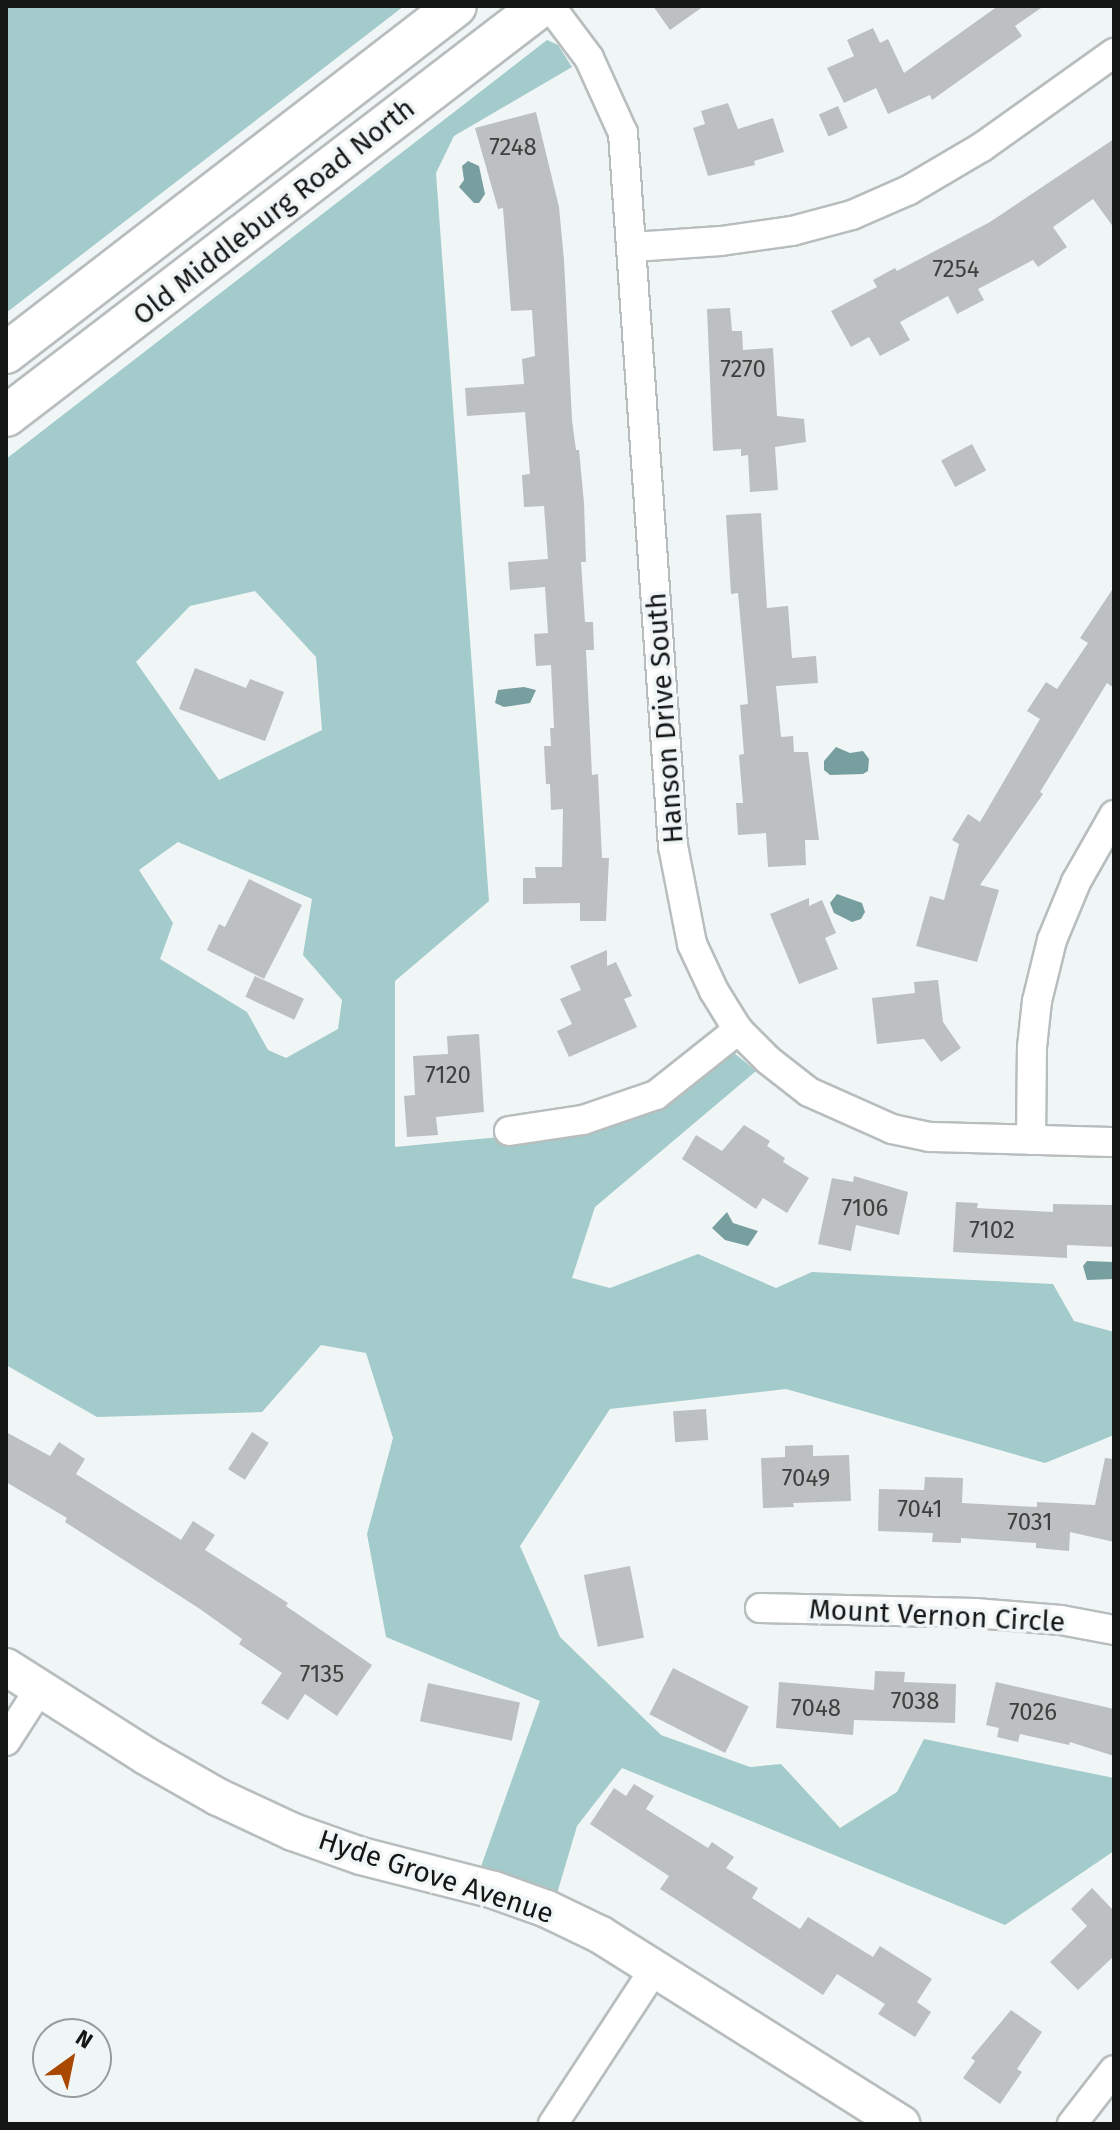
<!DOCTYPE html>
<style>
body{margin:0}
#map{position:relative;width:1120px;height:2130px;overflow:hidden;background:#f0f5f5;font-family:"Fira Sans",sans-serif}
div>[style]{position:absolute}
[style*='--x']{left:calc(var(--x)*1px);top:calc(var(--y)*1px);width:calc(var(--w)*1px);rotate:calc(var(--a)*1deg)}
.green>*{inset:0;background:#a3cbcb}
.water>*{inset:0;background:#789fa0}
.building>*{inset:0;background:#bcc0c0;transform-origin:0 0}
.roads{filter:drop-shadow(2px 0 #b8bdbd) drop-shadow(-2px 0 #b8bdbd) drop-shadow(0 2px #b8bdbd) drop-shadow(0 -2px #b8bdbd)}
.minor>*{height:28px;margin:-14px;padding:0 14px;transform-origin:14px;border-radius:14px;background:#fff}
.tertiary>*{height:36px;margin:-18px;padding:0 18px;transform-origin:18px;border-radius:18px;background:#fff}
.secondary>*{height:40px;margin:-20px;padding:0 20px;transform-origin:20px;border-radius:20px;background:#fff}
span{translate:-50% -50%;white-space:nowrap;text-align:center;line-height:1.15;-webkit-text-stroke:7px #f0f5f5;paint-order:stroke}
.number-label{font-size:24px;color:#3f4141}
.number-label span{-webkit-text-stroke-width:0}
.street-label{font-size:28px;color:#151717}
.frame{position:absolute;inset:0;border:8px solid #151717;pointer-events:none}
.north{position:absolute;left:32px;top:2018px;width:80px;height:80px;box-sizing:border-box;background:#f0f5f5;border:2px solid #989c9c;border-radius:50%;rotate:33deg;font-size:22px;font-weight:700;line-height:32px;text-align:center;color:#151717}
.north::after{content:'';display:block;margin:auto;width:28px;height:36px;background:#a94801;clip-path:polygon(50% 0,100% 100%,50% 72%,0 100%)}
</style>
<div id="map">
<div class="green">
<i style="clip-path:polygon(6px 6px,404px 6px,6px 313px)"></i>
<i style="clip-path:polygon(evenodd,547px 40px,558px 45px,572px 67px,454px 136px,436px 173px,489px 901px,395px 981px,395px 1147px,593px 1128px,721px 1051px,733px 1052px,756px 1071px,595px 1207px,572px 1278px,610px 1288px,698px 1254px,776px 1288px,812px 1272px,1053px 1284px,1074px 1321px,1114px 1332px,1114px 1435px,1045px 1463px,786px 1389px,610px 1409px,520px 1546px,560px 1637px,661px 1735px,750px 1767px,781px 1764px,840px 1828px,897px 1792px,924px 1739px,1114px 1778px,1114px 1851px,1005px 1925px,622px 1768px,577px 1826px,556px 1897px,479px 1872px,540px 1701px,386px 1637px,367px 1534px,393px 1438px,366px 1353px,321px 1345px,262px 1412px,97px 1417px,6px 1365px,6px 459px,547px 40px,255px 591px,316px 657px,322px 730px,219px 780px,136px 662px,190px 606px,255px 591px,547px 40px,178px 842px,312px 899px,303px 955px,342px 1000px,338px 1029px,286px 1058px,268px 1050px,247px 1012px,160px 959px,173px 923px,139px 870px,178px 842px)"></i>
</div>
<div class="water">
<i style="clip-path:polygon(468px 161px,479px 166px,485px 194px,479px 203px,474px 203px,459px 187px,464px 180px,462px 166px)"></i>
<i style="clip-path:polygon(524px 687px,536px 690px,530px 703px,504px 707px,495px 703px,498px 690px)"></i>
<i style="clip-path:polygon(836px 747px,850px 753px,863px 751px,869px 759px,868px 771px,863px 774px,830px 775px,824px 770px,824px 761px)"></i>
<i style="clip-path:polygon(837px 894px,862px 903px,865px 912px,861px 919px,852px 922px,834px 913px,830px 903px)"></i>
<i style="clip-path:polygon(727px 1212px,733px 1223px,758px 1231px,748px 1246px,725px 1240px,712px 1228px)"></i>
<i style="clip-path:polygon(1087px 1261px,1114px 1262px,1114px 1279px,1087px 1280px,1083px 1266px)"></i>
</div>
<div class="building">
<i style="clip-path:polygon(653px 6px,704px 6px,670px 30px)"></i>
<i style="clip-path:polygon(998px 6px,1044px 6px,1015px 26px,1022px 36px,932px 100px,930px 95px,888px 114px,876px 88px,844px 103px,827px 68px,854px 56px,847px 40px,873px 28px,880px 43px,888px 39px,904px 73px)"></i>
<i style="clip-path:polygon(728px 103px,738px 129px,773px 118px,784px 152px,754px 161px,755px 165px,708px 176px,693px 128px,705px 124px,701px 111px)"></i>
<i style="left:838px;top:106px;width:24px;height:21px;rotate:66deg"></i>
<i style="clip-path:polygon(536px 112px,559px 207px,564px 260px,572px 420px,576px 450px,579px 450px,584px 503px,586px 562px,581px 562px,585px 622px,593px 622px,594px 650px,586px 650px,592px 775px,598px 774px,602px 858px,609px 858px,606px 921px,580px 921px,580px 903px,523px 904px,523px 878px,536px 878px,535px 867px,562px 867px,563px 809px,551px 810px,550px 784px,546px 784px,544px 746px,551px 746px,550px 728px,554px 728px,551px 665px,536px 666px,534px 634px,548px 633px,545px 587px,510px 590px,508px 562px,548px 559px,544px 506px,524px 507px,522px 475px,530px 474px,525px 412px,467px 416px,465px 388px,524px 384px,522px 359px,535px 356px,532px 310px,511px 311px,503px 208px,498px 209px,475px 128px)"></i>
<i style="clip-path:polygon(1114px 139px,1114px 228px,1093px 199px,1053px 227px,1067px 247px,1038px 267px,1033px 260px,978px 289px,984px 300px,957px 314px,948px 296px,900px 322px,910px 340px,880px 356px,869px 337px,851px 347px,831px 311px,877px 287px,873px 280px,895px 268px,897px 271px,990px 222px)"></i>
<i style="clip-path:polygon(730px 308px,732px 331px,742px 331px,743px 350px,773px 348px,777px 416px,804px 419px,806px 442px,775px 447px,778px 490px,750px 492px,748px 455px,741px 456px,741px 449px,713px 451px,707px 309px)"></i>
<i style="left:972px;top:444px;width:30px;height:35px;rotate:62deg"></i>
<i style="clip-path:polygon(761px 513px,767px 608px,788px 606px,792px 658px,816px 656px,818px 683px,776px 686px,781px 737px,793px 736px,794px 752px,808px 752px,819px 840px,805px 840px,806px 865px,768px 867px,766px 833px,738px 835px,736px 803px,743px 803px,739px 755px,744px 754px,740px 705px,748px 704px,738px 593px,731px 594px,726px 515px)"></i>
<i style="clip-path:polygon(1114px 587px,1114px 688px,1107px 683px,1040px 792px,1043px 794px,980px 885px,999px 890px,977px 962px,916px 946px,930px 896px,944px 900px,959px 844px,952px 840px,968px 814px,980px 822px,1040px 719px,1027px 711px,1046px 682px,1057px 689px,1088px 643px,1080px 638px)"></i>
<i style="clip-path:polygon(195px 668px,246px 688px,250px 679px,284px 692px,265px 741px,179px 709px)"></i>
<i style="clip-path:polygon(249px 879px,302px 905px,264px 979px,207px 950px,219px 924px,225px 927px)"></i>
<i style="clip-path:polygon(809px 898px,809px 906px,822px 900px,836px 933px,825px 938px,838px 969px,799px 984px,770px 914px)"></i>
<i style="clip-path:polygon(607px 950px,607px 966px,616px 962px,632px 996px,624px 999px,637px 1027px,569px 1057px,557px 1031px,572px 1024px,560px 999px,581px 990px,570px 966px)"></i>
<i style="left:255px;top:976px;width:54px;height:23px;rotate:25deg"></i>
<i style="clip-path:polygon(938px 980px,943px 1022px,961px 1048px,941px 1062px,924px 1039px,877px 1044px,872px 998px,915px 993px,914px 982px)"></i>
<i style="clip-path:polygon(479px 1034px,484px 1112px,436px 1117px,438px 1135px,407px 1137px,404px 1096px,415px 1095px,413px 1056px,448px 1054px,447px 1036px)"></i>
<i style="clip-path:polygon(744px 1125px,770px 1141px,767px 1146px,785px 1158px,783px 1162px,809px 1178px,787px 1213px,763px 1198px,756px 1209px,682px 1159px,696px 1135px,722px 1151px)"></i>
<i style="clip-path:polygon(854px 1176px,908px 1192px,899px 1235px,856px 1225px,851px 1251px,818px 1244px,832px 1178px,853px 1182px)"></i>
<i style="clip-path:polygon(956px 1202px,978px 1203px,977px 1208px,1053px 1212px,1053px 1204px,1114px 1205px,1114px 1247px,1067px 1245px,1067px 1258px,953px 1252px)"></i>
<i style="left:706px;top:1409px;width:31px;height:33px;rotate:86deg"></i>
<i style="clip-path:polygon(6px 1432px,50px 1456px,59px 1442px,85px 1459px,76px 1474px,181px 1540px,193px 1521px,215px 1535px,205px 1550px,288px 1603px,286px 1606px,372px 1665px,337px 1716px,305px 1694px,288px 1720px,261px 1703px,282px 1673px,239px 1644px,242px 1639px,200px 1609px,65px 1522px,67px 1518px,6px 1482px)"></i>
<i style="left:252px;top:1432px;width:20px;height:44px;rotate:33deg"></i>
<i style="clip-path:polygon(813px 1445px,813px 1456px,849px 1455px,851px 1501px,793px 1503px,794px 1507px,763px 1508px,761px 1458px,785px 1457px,785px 1446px)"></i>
<i style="clip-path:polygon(1105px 1458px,1114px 1459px,1114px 1542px,1070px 1532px,1069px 1551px,1036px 1548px,1036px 1543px,961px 1538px,961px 1543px,932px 1542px,933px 1533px,878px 1531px,879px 1489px,924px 1490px,925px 1477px,963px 1478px,962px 1503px,1037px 1507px,1037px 1502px,1095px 1505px)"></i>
<i style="left:630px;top:1566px;width:73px;height:47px;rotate:79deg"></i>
<i style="left:673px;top:1668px;width:85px;height:52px;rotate:27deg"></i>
<i style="clip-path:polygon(875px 1671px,905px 1672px,904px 1682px,956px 1684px,955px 1723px,854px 1720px,853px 1735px,776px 1728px,779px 1682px,874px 1690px)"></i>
<i style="clip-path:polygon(996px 1682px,1114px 1709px,1114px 1756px,1070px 1742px,1069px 1745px,1020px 1734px,1018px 1742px,997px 1737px,999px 1728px,986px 1725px)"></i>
<i style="left:428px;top:1683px;width:94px;height:39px;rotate:12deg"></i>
<i style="clip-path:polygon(634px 1784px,654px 1796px,646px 1809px,708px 1848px,712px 1842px,734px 1857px,726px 1868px,758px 1888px,752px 1898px,800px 1929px,808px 1917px,873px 1957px,880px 1946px,932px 1979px,917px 2002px,931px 2012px,915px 2037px,878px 2014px,885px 2004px,837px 1974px,823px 1995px,660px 1889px,669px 1876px,590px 1824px,614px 1788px,626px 1796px)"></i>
<i style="clip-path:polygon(1092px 1888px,1114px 1911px,1114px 1956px,1078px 1990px,1050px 1962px,1087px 1926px,1071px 1909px)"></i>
<i style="clip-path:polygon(1011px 2010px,1042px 2032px,1017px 2069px,1022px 2072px,1000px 2104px,963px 2078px,975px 2061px,971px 2058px)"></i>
</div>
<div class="roads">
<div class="minor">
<i style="--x:550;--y:6;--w:65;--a:53.1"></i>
<i style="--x:589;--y:58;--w:82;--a:65.6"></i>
<i style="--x:623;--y:133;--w:715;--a:85.99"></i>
<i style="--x:673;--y:846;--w:100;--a:79"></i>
<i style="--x:692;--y:944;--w:52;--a:64.9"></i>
<i style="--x:714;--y:991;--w:46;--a:58.4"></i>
<i style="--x:738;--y:1030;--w:42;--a:45"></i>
<i style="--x:768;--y:1060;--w:52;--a:38"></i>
<i style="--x:809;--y:1092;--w:91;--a:24"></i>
<i style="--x:892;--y:1129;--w:39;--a:12"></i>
<i style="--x:930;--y:1137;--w:184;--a:1.6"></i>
<i style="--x:633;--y:247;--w:88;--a:-3.9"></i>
<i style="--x:721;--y:241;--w:72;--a:-8"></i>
<i style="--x:792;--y:231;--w:62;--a:-14.9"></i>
<i style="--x:852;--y:215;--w:62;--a:-23.7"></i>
<i style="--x:909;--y:190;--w:85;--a:-30.5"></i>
<i style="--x:982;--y:147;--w:162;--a:-35.5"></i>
<i style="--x:509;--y:1131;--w:75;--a:-8.5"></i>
<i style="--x:583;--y:1120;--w:77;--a:-18.9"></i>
<i style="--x:656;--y:1095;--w:105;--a:-38.4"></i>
<i style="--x:1031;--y:1140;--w:93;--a:-89.4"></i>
<i style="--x:1032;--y:1047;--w:46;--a:-83.8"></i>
<i style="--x:1037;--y:1001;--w:63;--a:-76.2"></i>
<i style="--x:1052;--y:940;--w:63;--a:-67.5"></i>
<i style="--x:1076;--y:882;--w:77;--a:-60.4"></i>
<i style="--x:760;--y:1608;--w:215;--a:1.3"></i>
<i style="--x:975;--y:1613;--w:86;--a:4.7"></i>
<i style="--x:1061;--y:1620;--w:54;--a:10.7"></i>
<i style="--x:6;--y:1741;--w:63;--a:-57.3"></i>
<i style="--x:553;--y:2124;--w:186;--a:-56.8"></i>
<i style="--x:1072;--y:2124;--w:68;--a:-52.1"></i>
</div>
<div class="tertiary">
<i style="--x:6;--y:1667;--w:166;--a:32.4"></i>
<i style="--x:146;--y:1756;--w:83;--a:29.7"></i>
<i style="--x:218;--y:1797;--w:83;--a:25"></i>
<i style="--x:293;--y:1832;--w:72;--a:19.4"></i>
<i style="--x:361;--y:1856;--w:137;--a:14.3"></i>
<i style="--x:494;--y:1890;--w:56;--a:19.7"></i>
<i style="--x:547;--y:1909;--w:60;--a:25.7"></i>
<i style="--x:601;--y:1935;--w:355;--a:32.2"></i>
</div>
<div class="secondary">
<i style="--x:6;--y:353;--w:568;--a:-37.64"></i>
<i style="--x:6;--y:416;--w:674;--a:-37.46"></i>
</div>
</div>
<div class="number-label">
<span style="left:513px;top:148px">7248</span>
<span style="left:956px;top:270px">7254</span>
<span style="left:743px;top:370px">7270</span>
<span style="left:448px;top:1076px">7120</span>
<span style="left:865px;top:1209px">7106</span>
<span style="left:992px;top:1231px">7102</span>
<span style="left:806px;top:1479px">7049</span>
<span style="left:920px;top:1510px">7041</span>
<span style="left:1030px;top:1523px">7031</span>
<span style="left:322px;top:1675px">7135</span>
<span style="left:915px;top:1702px">7038</span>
<span style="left:816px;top:1709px">7048</span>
<span style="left:1033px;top:1713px">7026</span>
</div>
<div class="street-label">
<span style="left:274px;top:212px;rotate:-38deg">Old Middleburg Road North</span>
<span style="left:665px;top:718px;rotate:-94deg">Hanson Drive South</span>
<span style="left:937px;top:1616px;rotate:3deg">Mount Vernon Circle</span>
<span style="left:436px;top:1877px;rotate:18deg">Hyde Grove Avenue</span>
</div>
<div class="frame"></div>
<div class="north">N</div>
</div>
